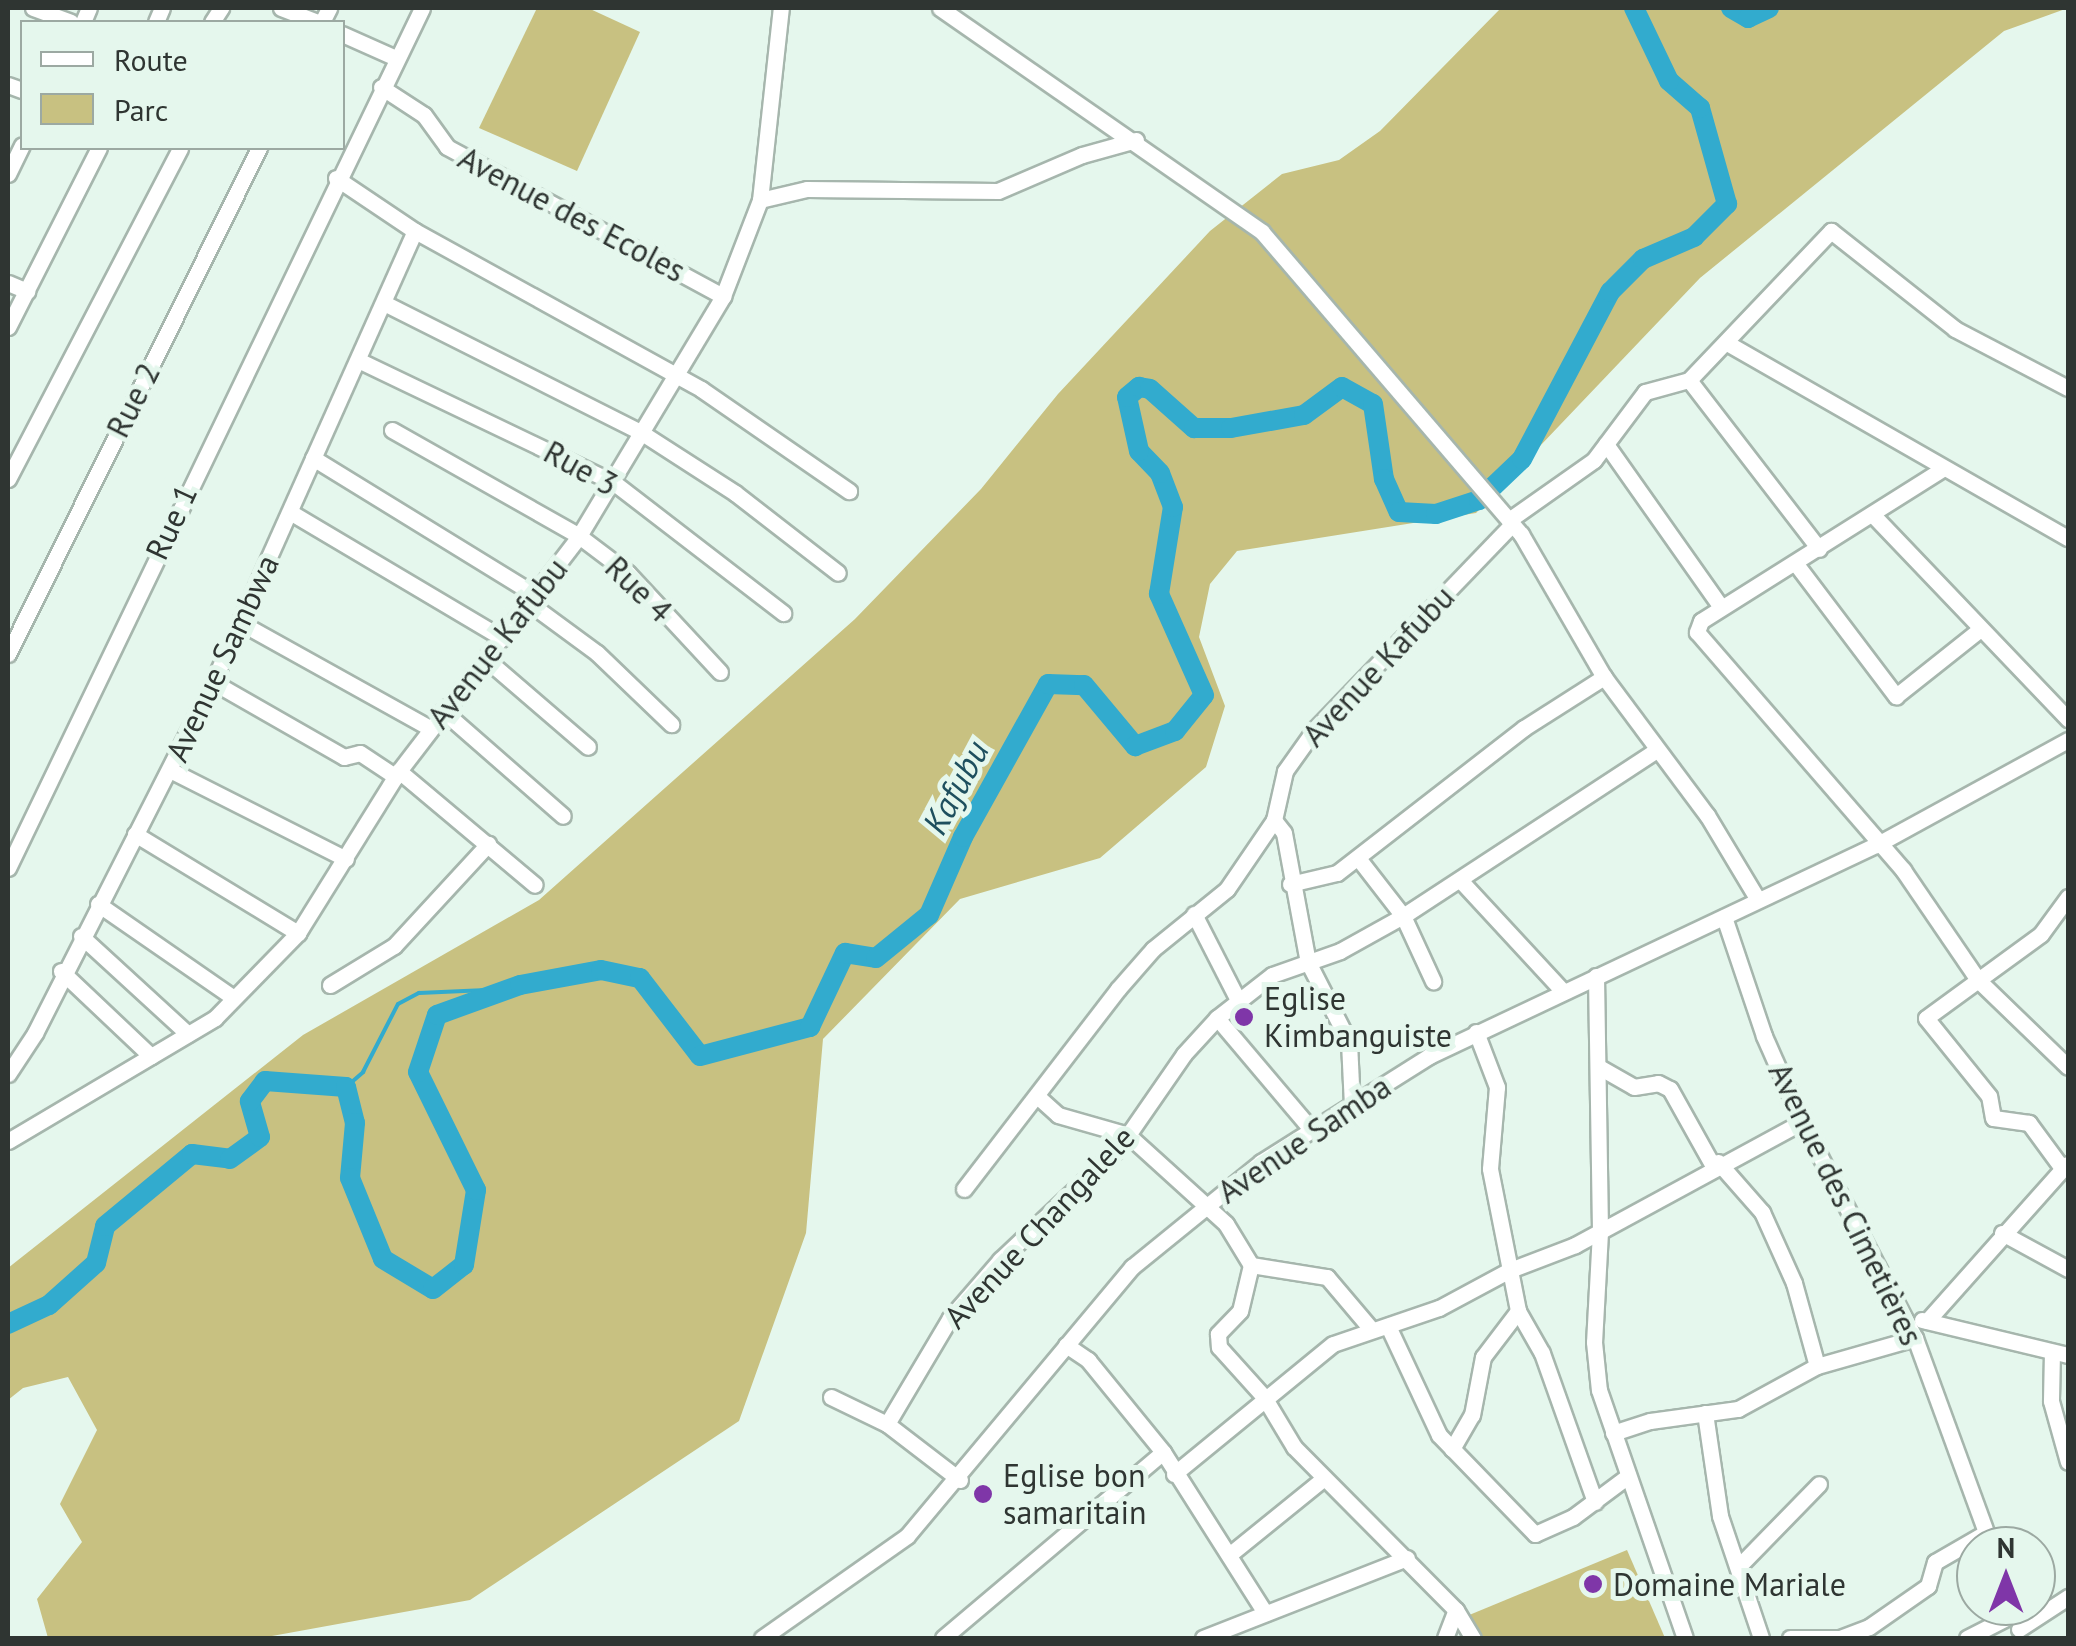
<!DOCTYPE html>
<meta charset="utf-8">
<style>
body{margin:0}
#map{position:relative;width:2076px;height:1646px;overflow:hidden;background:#e5f7ed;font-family:"PT Sans",sans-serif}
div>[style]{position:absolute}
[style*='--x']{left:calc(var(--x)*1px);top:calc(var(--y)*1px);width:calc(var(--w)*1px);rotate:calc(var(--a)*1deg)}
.green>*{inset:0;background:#c8c181}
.stream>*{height:4px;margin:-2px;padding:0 2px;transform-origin:2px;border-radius:2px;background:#32abce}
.river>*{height:20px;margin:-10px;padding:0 10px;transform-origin:10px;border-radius:10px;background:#32abce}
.roads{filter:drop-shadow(2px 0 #a6b6ad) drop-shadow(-2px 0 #a6b6ad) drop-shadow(0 2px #a6b6ad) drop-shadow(0 -2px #a6b6ad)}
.minor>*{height:15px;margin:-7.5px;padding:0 7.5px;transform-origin:7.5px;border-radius:7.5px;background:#fff}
.dots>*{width:28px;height:28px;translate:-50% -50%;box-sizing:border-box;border:5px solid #e5f7ed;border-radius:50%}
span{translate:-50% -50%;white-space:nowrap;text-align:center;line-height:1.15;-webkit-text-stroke:10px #e5f7ed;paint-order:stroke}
.street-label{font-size:32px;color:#2f3532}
.poi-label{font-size:32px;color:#2f3532}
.left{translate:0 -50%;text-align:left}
.water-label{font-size:35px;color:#1e4f5e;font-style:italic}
.frame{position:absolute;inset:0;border:10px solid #2f3532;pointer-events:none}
.legend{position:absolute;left:20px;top:20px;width:325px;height:130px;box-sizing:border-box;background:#e5f7ed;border:2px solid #9ca9a2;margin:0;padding:12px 18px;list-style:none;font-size:30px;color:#2f3532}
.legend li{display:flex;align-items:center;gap:20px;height:50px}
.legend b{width:50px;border:2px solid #9ca9a2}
.north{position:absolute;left:1956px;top:1526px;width:100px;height:100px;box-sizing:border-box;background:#e5f7ed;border:2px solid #9ca9a2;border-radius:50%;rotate:0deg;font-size:28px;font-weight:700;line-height:40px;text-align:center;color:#2f3532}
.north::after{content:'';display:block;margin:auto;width:35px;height:45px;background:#7f36a8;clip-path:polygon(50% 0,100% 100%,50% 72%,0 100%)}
</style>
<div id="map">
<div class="green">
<i style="clip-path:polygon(537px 8px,588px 8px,640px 32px,577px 171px,479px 128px)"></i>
<i style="clip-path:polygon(1501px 8px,2068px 8px,2004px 31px,1700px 278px,1476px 513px,1237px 551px,1210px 584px,1199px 637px,1225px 706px,1206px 767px,1100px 858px,960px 899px,823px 1039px,806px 1233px,739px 1421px,470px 1600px,261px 1638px,48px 1638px,37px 1599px,82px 1542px,60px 1504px,97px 1430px,68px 1377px,23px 1388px,8px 1400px,8px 1268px,303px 1035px,539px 900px,855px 619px,981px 489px,1058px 394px,1210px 231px,1282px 174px,1339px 160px,1380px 131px)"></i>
<i style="clip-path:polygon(1627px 1550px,1665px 1638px,1470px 1638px,1462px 1618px)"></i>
</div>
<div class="stream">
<i style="--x:346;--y:1087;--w:23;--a:-41"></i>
<i style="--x:363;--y:1072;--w:76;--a:-62.8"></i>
<i style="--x:398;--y:1004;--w:24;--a:-28"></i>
<i style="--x:419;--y:993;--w:90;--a:-2.5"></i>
</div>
<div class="river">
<i style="--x:1731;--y:8;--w:20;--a:30"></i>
<i style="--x:1748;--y:18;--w:23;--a:-25"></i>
<i style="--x:8;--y:1324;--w:45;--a:-24.9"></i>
<i style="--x:49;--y:1305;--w:63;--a:-41.8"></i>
<i style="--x:96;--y:1263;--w:38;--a:-76"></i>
<i style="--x:105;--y:1226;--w:113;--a:-39.6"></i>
<i style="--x:192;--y:1154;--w:38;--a:7"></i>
<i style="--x:230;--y:1159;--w:37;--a:-36"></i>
<i style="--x:260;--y:1137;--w:37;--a:-106"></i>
<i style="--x:250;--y:1101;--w:25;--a:-53"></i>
<i style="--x:265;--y:1081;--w:81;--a:4.2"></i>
<i style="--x:346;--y:1087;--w:37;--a:76"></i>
<i style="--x:355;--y:1123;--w:55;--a:95.2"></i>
<i style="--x:350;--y:1178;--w:87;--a:67.8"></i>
<i style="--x:383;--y:1259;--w:58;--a:31"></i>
<i style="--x:433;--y:1289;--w:39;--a:-38"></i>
<i style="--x:464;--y:1265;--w:76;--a:-80.9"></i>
<i style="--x:476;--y:1190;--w:131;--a:-116.2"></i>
<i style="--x:418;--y:1072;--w:60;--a:-71.6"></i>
<i style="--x:437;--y:1015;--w:88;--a:-19.9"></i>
<i style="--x:520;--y:985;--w:82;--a:-10.5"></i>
<i style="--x:601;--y:970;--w:40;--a:12"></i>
<i style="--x:640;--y:978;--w:98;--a:52.4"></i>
<i style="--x:700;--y:1056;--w:114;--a:-14.8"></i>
<i style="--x:810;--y:1027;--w:82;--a:-64.7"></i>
<i style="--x:845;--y:953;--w:31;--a:9"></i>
<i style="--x:876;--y:958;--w:68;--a:-39.1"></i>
<i style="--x:929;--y:915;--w:85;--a:-66.4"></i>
<i style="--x:963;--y:837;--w:175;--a:-60.9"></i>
<i style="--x:1048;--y:684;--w:36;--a:2"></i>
<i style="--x:1084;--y:685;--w:80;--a:50.1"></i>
<i style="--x:1135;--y:746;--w:43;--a:-20.6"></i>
<i style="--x:1175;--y:731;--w:46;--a:-51.1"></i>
<i style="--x:1204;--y:695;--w:111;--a:-114"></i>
<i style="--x:1159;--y:594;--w:88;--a:-80.9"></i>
<i style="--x:1173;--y:507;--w:36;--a:-111"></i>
<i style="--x:1160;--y:473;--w:30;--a:-134"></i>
<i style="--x:1139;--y:451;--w:55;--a:-102.5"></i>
<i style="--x:1127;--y:397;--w:16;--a:-40"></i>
<i style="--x:1139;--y:387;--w:11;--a:10"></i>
<i style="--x:1150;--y:389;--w:59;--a:41.6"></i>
<i style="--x:1194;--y:428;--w:37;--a:0"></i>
<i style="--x:1231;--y:428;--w:74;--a:-10.1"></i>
<i style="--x:1304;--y:415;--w:47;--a:-36.4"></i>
<i style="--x:1342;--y:387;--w:35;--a:29"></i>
<i style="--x:1373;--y:404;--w:76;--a:81.7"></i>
<i style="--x:1384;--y:479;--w:36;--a:66"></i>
<i style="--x:1399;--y:512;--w:37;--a:3"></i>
<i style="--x:1436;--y:514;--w:45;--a:-18"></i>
<i style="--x:1479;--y:500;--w:59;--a:-43.6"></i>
<i style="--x:1522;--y:459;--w:189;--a:-62.2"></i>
<i style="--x:1610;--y:292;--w:47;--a:-45"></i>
<i style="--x:1643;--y:259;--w:56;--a:-23.3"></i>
<i style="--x:1694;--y:237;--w:47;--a:-45"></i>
<i style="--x:1727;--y:204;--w:100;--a:-105.7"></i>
<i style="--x:1700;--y:108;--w:41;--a:-138.9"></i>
<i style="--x:1669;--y:81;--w:81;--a:-115.6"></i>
</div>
<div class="roads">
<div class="minor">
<i style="--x:33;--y:8;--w:40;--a:20.2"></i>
<i style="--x:281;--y:8;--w:39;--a:21"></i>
<i style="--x:940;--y:8;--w:392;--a:34.8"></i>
<i style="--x:1262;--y:232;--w:398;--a:49.4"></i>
<i style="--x:1521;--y:534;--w:165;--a:59.9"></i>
<i style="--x:1604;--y:677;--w:172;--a:53.3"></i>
<i style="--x:1707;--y:815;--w:99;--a:59"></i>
<i style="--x:83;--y:22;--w:15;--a:-67"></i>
<i style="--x:156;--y:22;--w:15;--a:-67"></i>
<i style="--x:212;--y:22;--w:17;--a:-57"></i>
<i style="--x:322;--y:22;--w:16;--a:-63"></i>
<i style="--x:342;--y:34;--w:59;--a:24"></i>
<i style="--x:8;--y:85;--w:15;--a:20"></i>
<i style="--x:381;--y:87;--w:51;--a:33.1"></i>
<i style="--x:424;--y:115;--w:39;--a:54"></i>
<i style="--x:447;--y:147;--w:314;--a:28.4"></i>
<i style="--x:8;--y:174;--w:32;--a:-64"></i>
<i style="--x:336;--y:178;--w:95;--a:33.9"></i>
<i style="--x:415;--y:231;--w:327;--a:28.9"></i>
<i style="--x:701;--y:389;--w:180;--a:34.6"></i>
<i style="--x:760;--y:200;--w:48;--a:-13.2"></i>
<i style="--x:807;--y:189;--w:191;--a:0.6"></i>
<i style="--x:998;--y:191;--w:91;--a:-23.2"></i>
<i style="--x:1082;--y:155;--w:56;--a:-15.5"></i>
<i style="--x:8;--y:283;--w:21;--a:23"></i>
<i style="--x:384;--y:303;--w:289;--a:26.7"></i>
<i style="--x:642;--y:433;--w:111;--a:32.8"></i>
<i style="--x:735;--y:493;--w:130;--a:37.8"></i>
<i style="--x:8;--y:327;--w:201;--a:-63.1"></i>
<i style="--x:1727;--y:343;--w:393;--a:29.8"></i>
<i style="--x:358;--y:360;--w:283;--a:25.6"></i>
<i style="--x:613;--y:482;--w:215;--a:37.6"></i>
<i style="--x:1689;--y:380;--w:213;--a:52.4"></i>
<i style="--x:392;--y:430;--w:215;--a:29.5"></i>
<i style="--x:579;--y:536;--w:61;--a:37.1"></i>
<i style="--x:628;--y:573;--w:135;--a:47.1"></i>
<i style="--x:1606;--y:444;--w:199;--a:54.8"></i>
<i style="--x:313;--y:458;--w:262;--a:31.6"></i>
<i style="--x:1944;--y:468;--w:287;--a:147.8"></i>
<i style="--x:1701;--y:621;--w:12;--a:110"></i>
<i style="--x:1697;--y:632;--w:315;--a:49.1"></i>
<i style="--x:1903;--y:870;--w:133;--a:55.7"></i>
<i style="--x:1978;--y:980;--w:125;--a:44"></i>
<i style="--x:8;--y:479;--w:373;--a:-62.5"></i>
<i style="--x:290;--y:512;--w:247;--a:30.7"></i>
<i style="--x:1872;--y:514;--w:284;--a:46.3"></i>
<i style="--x:1509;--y:520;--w:104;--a:-35.2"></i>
<i style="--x:1594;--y:460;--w:85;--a:-53.1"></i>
<i style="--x:1645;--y:392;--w:46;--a:-15.3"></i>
<i style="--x:1689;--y:380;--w:206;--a:-46.4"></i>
<i style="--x:1831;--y:231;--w:158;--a:38.3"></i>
<i style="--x:1955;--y:329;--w:127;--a:27.6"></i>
<i style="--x:1796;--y:564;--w:166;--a:52.9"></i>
<i style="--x:1896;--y:696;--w:106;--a:-38.5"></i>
<i style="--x:529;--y:603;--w:84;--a:36.3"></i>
<i style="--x:597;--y:653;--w:103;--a:43.8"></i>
<i style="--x:241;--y:623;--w:216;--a:29.1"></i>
<i style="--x:8;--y:654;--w:565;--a:-63.62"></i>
<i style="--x:487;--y:660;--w:133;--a:40.7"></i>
<i style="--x:213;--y:682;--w:151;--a:29.8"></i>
<i style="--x:344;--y:757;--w:16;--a:-14"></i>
<i style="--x:360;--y:753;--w:43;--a:33.7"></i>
<i style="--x:443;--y:711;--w:159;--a:41.2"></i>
<i style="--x:170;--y:770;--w:197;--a:26.8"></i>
<i style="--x:399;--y:771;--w:177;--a:40"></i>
<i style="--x:1274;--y:820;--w:16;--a:52"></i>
<i style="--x:1284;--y:833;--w:131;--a:79.5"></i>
<i style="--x:1308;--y:962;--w:90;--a:62.9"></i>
<i style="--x:1349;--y:1042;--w:63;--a:87.3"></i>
<i style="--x:135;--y:834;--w:191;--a:31.3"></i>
<i style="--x:1358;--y:858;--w:73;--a:52.2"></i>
<i style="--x:1403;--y:916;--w:72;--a:65.2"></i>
<i style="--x:8;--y:868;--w:954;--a:-64.29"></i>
<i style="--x:1460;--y:880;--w:150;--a:47.2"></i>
<i style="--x:1290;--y:884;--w:48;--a:-13.2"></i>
<i style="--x:1337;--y:873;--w:237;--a:-37.8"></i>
<i style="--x:1524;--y:728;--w:95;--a:-32.5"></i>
<i style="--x:98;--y:904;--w:165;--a:34.7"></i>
<i style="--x:1194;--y:914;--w:99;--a:62.9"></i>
<i style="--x:1724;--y:917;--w:126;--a:71.4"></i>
<i style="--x:1764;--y:1036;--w:94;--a:66.2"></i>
<i style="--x:1802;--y:1122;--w:244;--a:62.4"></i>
<i style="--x:1915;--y:1338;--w:221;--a:69.9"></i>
<i style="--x:81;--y:936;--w:145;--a:42.5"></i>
<i style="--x:61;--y:971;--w:124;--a:43.4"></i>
<i style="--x:1596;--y:976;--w:256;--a:89.1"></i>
<i style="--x:1600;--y:1232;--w:110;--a:93.1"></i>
<i style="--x:1594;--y:1342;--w:48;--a:84.1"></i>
<i style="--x:1599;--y:1390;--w:262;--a:70.9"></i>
<i style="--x:330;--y:985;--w:75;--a:-31.4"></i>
<i style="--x:394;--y:946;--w:139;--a:-47.3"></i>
<i style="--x:1217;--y:1018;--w:144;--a:49.8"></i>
<i style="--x:1476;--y:1032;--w:59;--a:69.1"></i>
<i style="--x:1497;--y:1087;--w:82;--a:94.9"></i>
<i style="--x:1490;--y:1169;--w:145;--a:78.8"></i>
<i style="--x:1518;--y:1311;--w:48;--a:60.3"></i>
<i style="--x:1542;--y:1353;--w:158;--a:70.4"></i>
<i style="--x:1599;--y:1067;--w:40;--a:29.7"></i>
<i style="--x:1634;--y:1087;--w:24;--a:-9"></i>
<i style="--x:1658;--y:1083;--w:13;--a:27"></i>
<i style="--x:1670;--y:1089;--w:88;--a:60.8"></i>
<i style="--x:8;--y:1074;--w:49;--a:-56.6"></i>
<i style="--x:35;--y:1033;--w:394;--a:-63.1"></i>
<i style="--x:213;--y:682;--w:494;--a:-65.9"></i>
<i style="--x:1037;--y:1096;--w:28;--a:42"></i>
<i style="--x:1058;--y:1115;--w:73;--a:15.9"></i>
<i style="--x:1128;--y:1135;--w:132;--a:42.2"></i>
<i style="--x:1226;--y:1224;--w:48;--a:58.6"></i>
<i style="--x:1251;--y:1265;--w:47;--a:103.4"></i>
<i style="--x:1240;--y:1311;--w:32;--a:134"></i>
<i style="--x:1218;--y:1334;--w:13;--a:86"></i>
<i style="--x:1219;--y:1347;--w:67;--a:48"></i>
<i style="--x:1264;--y:1397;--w:58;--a:59"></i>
<i style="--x:1294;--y:1447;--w:230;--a:45.2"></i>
<i style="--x:1456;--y:1610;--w:33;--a:59"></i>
<i style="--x:8;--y:1141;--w:241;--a:-30.7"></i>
<i style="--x:215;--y:1018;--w:119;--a:-45.7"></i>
<i style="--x:298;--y:933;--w:191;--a:-58.1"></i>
<i style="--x:399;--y:771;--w:296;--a:-52.5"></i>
<i style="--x:579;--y:536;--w:280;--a:-59"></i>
<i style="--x:723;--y:296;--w:103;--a:-68.9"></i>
<i style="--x:760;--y:200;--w:193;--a:-83.8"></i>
<i style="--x:1718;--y:1162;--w:67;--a:48.7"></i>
<i style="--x:1762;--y:1212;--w:78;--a:65.7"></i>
<i style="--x:1794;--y:1283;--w:86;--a:74.5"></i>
<i style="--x:2062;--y:1168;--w:56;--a:-126.3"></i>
<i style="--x:2029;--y:1123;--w:36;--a:-172"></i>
<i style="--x:1993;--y:1118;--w:22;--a:-100"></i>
<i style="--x:1989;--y:1096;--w:100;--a:-128.9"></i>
<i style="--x:1926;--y:1018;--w:142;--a:-36.1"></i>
<i style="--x:2041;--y:934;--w:46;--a:-53.9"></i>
<i style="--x:964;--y:1189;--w:252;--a:-52.4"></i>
<i style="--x:1118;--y:989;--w:53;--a:-48.8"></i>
<i style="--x:1153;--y:949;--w:95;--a:-39"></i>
<i style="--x:1227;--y:889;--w:83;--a:-55.7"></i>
<i style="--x:1274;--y:820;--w:50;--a:-77.3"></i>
<i style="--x:1285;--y:771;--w:52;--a:-54.5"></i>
<i style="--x:1315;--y:729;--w:284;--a:-46.1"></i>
<i style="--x:2002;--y:1233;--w:75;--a:28.6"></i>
<i style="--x:1251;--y:1265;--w:77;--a:9"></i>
<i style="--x:1327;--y:1277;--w:68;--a:49.8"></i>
<i style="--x:1922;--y:1320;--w:150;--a:13.5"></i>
<i style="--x:1927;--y:1321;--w:210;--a:-48.3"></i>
<i style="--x:1388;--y:1326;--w:120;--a:64.9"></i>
<i style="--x:1439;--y:1435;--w:138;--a:45.9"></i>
<i style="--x:1535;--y:1534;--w:42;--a:-24.1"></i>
<i style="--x:1573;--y:1517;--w:69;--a:-36.7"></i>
<i style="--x:1066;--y:1345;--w:27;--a:34"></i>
<i style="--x:1088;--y:1360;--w:119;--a:50.8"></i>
<i style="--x:1163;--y:1452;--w:191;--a:57.6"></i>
<i style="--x:2052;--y:1352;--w:49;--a:91.2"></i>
<i style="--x:2051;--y:1401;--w:63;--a:74.4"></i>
<i style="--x:831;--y:1397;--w:62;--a:25.7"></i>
<i style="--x:887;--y:1424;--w:92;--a:37.5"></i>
<i style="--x:1705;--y:1413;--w:104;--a:81.7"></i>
<i style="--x:1720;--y:1516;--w:129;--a:71.4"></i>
<i style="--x:887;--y:1424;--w:123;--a:-59.3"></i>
<i style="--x:950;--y:1318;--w:77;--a:-49.2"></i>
<i style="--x:1000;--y:1260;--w:163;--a:-43.3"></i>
<i style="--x:1119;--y:1148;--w:114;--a:-55.3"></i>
<i style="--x:1184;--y:1054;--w:49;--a:-47.5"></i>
<i style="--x:1217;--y:1018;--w:70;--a:-38"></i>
<i style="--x:1272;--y:975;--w:72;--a:-19.4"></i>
<i style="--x:1340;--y:951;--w:72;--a:-29.1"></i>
<i style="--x:1403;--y:916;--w:301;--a:-33.2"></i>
<i style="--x:1613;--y:1433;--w:39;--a:-18"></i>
<i style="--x:1650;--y:1421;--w:89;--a:-7.8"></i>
<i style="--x:1738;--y:1409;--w:90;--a:-28.6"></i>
<i style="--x:1817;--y:1366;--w:102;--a:-15.9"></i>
<i style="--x:1452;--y:1449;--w:39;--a:-60"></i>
<i style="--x:1472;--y:1415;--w:59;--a:-79.3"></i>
<i style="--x:1483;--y:1357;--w:58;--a:-52.7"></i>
<i style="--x:1174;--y:1474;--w:205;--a:-39.3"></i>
<i style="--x:1333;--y:1344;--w:112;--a:-18.8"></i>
<i style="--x:1439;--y:1308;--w:81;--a:-28.2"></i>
<i style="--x:1510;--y:1270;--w:70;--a:-21"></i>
<i style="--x:1575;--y:1245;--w:258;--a:-28.5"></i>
<i style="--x:1229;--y:1555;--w:122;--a:-39"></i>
<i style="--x:1740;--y:1565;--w:113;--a:-45.7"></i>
<i style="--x:2019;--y:1629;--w:59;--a:-33.1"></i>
<i style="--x:762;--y:1638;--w:177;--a:-35.1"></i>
<i style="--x:907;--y:1536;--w:351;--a:-50.1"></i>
<i style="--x:1132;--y:1267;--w:166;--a:-39.1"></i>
<i style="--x:1261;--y:1162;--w:199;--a:-32.2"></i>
<i style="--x:1429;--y:1056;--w:494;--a:-25.3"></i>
<i style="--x:1876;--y:845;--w:219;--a:-28.7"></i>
<i style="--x:943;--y:1638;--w:288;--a:-40.2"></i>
<i style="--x:1203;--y:1638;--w:219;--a:-21.4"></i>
<i style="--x:1445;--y:1638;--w:30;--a:-69"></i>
<i style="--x:1790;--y:1638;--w:50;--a:0"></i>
<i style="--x:1840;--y:1638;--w:31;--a:-21"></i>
<i style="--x:1869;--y:1627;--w:72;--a:-34.8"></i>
<i style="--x:1928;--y:1586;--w:25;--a:-74"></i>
<i style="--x:1935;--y:1562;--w:58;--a:-30.1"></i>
<i style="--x:1967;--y:1638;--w:55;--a:-27"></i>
</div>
</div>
<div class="dots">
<i style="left:1244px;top:1017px;background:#7f36a8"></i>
<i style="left:983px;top:1494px;background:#7f36a8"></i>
<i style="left:1593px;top:1584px;background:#7f36a8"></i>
</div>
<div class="street-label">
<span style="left:572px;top:214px;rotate:28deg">Avenue des Ecoles</span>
<span style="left:133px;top:400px;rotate:-63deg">Rue 2</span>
<span style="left:581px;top:468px;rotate:29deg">Rue 3</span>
<span style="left:171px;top:522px;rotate:-65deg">Rue 1</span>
<span style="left:639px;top:589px;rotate:44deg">Rue 4</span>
<span style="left:497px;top:643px;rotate:-52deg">Avenue Kafubu</span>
<span style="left:222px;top:658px;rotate:-65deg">Avenue Sambwa</span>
<span style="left:1378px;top:666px;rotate:-47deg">Avenue Kafubu</span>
<span style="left:1304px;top:1139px;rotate:-34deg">Avenue Samba</span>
<span style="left:1846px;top:1204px;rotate:64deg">Avenue des Cimetières</span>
<span style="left:1039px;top:1227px;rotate:-47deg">Avenue Changalele</span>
</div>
<div class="poi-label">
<span class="left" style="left:1264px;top:1017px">Eglise<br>Kimbanguiste</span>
<span class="left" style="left:1003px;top:1494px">Eglise bon<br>samaritain</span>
<span class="left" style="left:1613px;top:1584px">Domaine Mariale</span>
</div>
<div class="water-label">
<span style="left:955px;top:787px;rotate:-62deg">Kafubu</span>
</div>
<div class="frame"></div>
<ul class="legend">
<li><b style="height:12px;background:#fff"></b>Route</li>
<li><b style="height:28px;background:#c8c181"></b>Parc</li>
</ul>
<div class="north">N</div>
</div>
